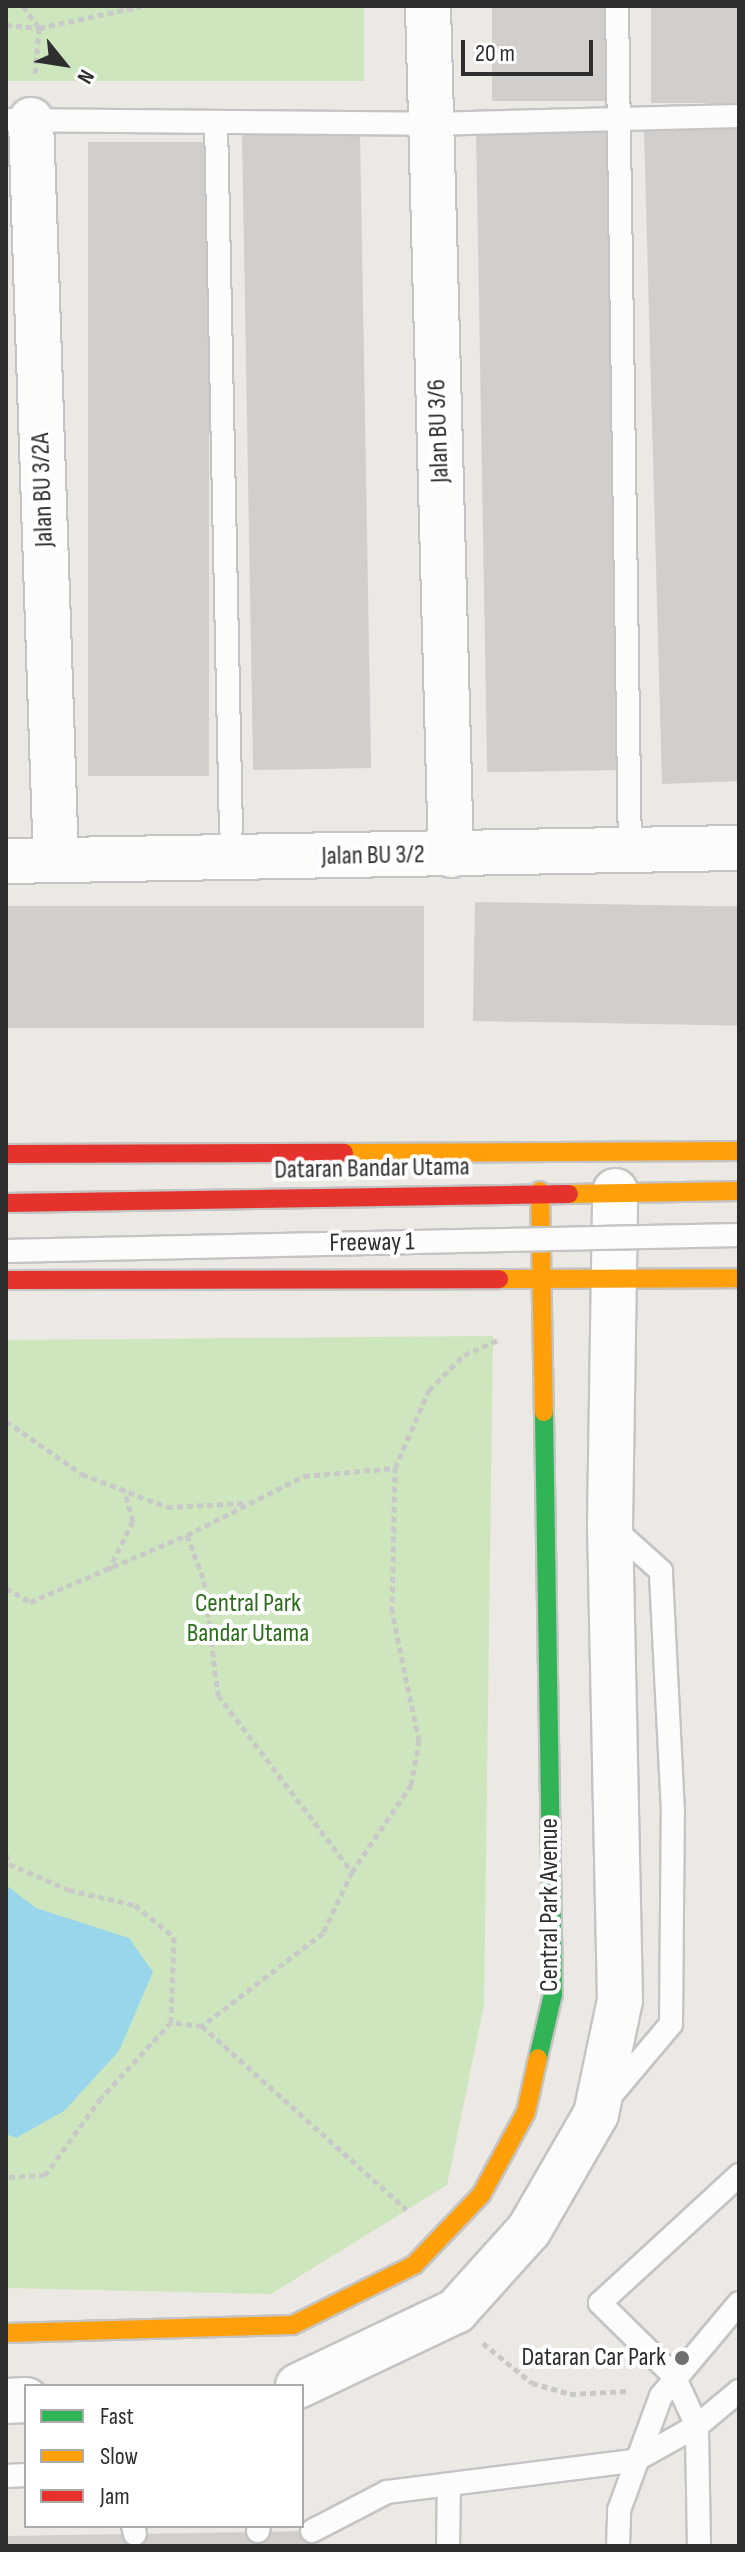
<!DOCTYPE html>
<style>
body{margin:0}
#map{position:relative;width:745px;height:2552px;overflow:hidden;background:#ece8e4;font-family:"Sofia Sans Condensed",sans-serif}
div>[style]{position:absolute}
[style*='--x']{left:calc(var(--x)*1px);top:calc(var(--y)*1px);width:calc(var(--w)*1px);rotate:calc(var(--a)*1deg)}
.green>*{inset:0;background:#cee6be;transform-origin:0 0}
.water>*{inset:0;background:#99d6ec}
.building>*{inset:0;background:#d1cecb;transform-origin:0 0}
.path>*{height:5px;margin-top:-2.5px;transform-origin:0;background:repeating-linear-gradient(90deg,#c9c9c8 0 6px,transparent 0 10px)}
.roads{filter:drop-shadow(2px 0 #c5c4c5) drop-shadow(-2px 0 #c5c4c5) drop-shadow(0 2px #c5c4c5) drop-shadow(0 -2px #c5c4c5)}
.lane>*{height:22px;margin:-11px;padding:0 11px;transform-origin:11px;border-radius:11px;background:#fcfcfb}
.street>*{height:44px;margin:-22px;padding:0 22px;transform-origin:22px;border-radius:22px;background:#fcfcfb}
.fast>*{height:18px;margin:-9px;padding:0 9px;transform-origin:9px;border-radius:9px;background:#30b455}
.slow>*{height:18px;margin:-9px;padding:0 9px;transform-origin:9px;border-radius:9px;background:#ff9f0a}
.jam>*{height:18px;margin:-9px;padding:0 9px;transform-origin:9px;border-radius:9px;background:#e5322d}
.bridges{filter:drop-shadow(2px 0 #c5c4c5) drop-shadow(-2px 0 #c5c4c5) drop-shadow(0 2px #c5c4c5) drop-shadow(0 -2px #c5c4c5)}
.lane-bridge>*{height:22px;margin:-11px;padding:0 11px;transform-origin:11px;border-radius:11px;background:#fcfcfb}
.dots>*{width:22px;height:22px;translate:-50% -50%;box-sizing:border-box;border:4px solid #fff;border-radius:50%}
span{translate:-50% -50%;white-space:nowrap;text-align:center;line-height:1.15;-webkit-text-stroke:8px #fff;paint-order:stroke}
.street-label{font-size:26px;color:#2e2e2e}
.park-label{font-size:26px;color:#2c6e1b}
.poi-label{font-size:26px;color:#2e2e2e}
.right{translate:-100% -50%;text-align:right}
.frame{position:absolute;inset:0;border:8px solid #2e2e2e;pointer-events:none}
.legend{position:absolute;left:24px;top:2384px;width:280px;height:144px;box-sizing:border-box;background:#fff;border:2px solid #ababab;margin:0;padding:10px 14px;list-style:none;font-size:24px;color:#2e2e2e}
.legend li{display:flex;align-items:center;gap:16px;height:40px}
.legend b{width:40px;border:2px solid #ababab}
.north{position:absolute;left:24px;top:24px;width:80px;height:80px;-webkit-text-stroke:6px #fff;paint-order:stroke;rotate:120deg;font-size:22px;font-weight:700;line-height:32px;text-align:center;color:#2e2e2e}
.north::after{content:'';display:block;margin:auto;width:28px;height:36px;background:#2e2e2e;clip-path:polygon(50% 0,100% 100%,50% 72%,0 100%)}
.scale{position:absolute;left:461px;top:40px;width:132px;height:36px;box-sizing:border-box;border:4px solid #2e2e2e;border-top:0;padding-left:10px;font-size:24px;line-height:28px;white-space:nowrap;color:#2e2e2e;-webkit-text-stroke:6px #fff;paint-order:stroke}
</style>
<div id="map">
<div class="green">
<i style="left:6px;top:6px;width:358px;height:75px"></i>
<i style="clip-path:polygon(493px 1336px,484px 2005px,447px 2185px,271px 2294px,6px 2288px,6px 1340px)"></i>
</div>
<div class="water">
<i style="clip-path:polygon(6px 1885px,36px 1908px,129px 1938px,153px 1972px,119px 2051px,64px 2111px,16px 2138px,6px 2134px)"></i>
</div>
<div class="building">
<i style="left:492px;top:6px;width:119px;height:95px"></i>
<i style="left:651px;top:6px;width:88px;height:97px"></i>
<i style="clip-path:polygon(739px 127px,739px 781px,662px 784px,644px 131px)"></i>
<i style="left:610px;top:130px;width:640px;height:134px;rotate:89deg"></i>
<i style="left:360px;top:132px;width:636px;height:118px;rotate:89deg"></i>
<i style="left:88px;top:142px;width:121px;height:634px"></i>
<i style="left:475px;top:902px;width:264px;height:119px;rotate:1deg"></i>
<i style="left:424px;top:906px;width:122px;height:418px;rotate:90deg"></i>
<i style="clip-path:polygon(312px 2531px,312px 2546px,6px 2546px,6px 2536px)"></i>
</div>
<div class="path">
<i style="--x:23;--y:6;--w:27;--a:54"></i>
<i style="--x:39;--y:28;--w:47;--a:94.9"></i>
<i style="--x:6;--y:25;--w:33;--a:5"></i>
<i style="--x:39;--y:28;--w:105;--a:-12.1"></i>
<i style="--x:6;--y:1421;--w:93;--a:34.9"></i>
<i style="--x:82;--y:1474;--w:91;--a:21.2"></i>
<i style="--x:167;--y:1507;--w:77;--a:-3"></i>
<i style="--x:187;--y:1535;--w:131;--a:-26.8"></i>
<i style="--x:304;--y:1476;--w:91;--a:-5"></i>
<i style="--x:108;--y:1571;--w:56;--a:-63.4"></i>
<i style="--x:133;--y:1521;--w:32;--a:-106"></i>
<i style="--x:6;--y:1588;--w:28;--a:30"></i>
<i style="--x:30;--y:1602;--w:171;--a:-23.1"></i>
<i style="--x:187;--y:1535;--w:49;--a:69.7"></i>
<i style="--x:204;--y:1581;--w:115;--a:83"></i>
<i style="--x:218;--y:1695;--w:222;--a:52.9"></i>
<i style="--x:352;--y:1872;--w:68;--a:115.4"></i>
<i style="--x:323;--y:1933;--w:153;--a:142.5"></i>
<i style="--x:202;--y:2026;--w:31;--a:-173"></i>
<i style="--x:6;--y:1854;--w:10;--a:73"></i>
<i style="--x:9;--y:1864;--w:65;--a:23.4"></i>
<i style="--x:69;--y:1890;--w:68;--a:12.8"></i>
<i style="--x:135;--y:1905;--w:50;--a:39.4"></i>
<i style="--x:174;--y:1937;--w:85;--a:92"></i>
<i style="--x:171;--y:2022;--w:103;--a:132.6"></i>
<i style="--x:101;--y:2098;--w:95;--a:126"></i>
<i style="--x:45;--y:2175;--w:39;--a:177"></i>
<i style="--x:352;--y:1872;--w:105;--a:-55.9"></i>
<i style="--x:411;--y:1785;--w:45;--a:-79.7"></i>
<i style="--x:419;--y:1741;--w:132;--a:-101.8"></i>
<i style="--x:392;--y:1612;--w:144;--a:-88.8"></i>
<i style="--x:395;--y:1468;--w:85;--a:-66.4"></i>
<i style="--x:429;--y:1390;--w:49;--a:-45"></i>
<i style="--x:464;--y:1355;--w:37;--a:-24"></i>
<i style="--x:202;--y:2026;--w:275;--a:41.9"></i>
<i style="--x:483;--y:2343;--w:63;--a:39.2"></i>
<i style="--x:532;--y:2383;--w:40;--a:16"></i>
<i style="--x:570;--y:2394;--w:58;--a:-3"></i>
</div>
<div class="roads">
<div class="lane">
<i style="--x:617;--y:6;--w:845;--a:89.12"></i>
<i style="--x:6;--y:120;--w:425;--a:0.5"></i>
<i style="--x:431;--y:124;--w:308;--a:-1.5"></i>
<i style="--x:216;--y:122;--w:708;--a:88.79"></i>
<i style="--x:607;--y:2100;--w:99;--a:-49.9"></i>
<i style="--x:671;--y:2024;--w:212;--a:-89.5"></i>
<i style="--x:673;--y:1812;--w:241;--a:-92.9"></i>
<i style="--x:661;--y:1571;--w:69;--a:-138"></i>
<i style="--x:6;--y:2476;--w:20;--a:-3"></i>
<i style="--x:133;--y:2526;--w:8;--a:76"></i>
<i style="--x:258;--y:2531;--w:5;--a:-79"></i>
<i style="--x:312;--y:2531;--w:85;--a:-27.5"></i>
<i style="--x:387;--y:2492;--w:249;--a:-7.2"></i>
<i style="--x:634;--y:2461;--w:72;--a:-29.1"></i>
<i style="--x:697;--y:2426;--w:55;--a:-114.7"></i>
<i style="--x:674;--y:2376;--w:104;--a:-135.4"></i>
<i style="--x:600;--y:2303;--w:189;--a:-42.6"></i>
<i style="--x:448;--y:2546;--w:61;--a:-89.1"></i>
<i style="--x:618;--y:2546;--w:36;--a:-88"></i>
<i style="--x:619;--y:2510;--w:121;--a:-69.8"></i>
<i style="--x:661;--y:2396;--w:121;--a:-50"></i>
<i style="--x:699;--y:2546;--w:120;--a:-91"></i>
<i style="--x:697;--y:2426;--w:55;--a:-39.8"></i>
</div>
<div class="street">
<i style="--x:428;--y:6;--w:849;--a:88.45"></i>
<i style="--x:31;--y:120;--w:740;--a:88.07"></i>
<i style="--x:6;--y:861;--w:733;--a:-1.02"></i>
<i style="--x:298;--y:2386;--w:175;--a:-25.4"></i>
<i style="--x:456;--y:2311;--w:109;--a:-48"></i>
<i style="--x:529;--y:2230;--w:134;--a:-60"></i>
<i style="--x:596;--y:2114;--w:116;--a:-78.1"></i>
<i style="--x:620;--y:2000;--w:476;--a:-91.2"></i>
<i style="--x:610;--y:1524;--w:333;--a:-89.1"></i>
<i style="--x:6;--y:2401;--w:20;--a:-3"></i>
</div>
<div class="fast">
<i style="--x:538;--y:2058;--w:66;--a:-76.8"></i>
<i style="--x:553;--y:1994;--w:582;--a:-90.89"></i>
</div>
<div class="slow">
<i style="--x:344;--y:1153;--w:395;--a:-0.3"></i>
<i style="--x:540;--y:1191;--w:221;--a:89"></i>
<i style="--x:569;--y:1194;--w:170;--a:-1"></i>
<i style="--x:499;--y:1279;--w:240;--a:-0.2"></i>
<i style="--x:6;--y:2333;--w:287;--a:-1.6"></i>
<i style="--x:293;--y:2325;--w:135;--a:-26.4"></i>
<i style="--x:414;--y:2265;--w:97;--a:-46.3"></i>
<i style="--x:481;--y:2195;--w:94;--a:-61.5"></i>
<i style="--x:526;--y:2112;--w:55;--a:-77.5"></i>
</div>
<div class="jam">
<i style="--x:6;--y:1154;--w:338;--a:-0.2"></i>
<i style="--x:6;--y:1203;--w:563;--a:-0.92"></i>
<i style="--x:6;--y:1280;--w:493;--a:-0.1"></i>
</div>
</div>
<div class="bridges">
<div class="lane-bridge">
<i style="--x:6;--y:1251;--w:733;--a:-1.25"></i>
</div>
</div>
<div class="dots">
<i style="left:682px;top:2358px;background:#706f6e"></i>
</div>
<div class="street-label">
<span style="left:439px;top:431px;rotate:-92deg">Jalan BU 3/6</span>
<span style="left:43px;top:490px;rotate:-92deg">Jalan BU 3/2A</span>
<span style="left:373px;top:856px;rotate:-1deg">Jalan BU 3/2</span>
<span style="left:372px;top:1169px;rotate:-1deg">Dataran Bandar Utama</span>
<span style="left:372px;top:1243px;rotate:-1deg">Freeway 1</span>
<span style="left:550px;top:1905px;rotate:-90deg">Central Park Avenue</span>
</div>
<div class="park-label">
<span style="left:248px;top:1619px">Central Park<br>Bandar Utama</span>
</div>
<div class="poi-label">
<span class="right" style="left:666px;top:2358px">Dataran Car Park</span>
</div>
<div class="frame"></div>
<ul class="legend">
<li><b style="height:10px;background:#30b455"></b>Fast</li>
<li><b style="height:10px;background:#ff9f0a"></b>Slow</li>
<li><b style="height:10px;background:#e5322d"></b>Jam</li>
</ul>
<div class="north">N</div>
<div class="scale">20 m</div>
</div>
